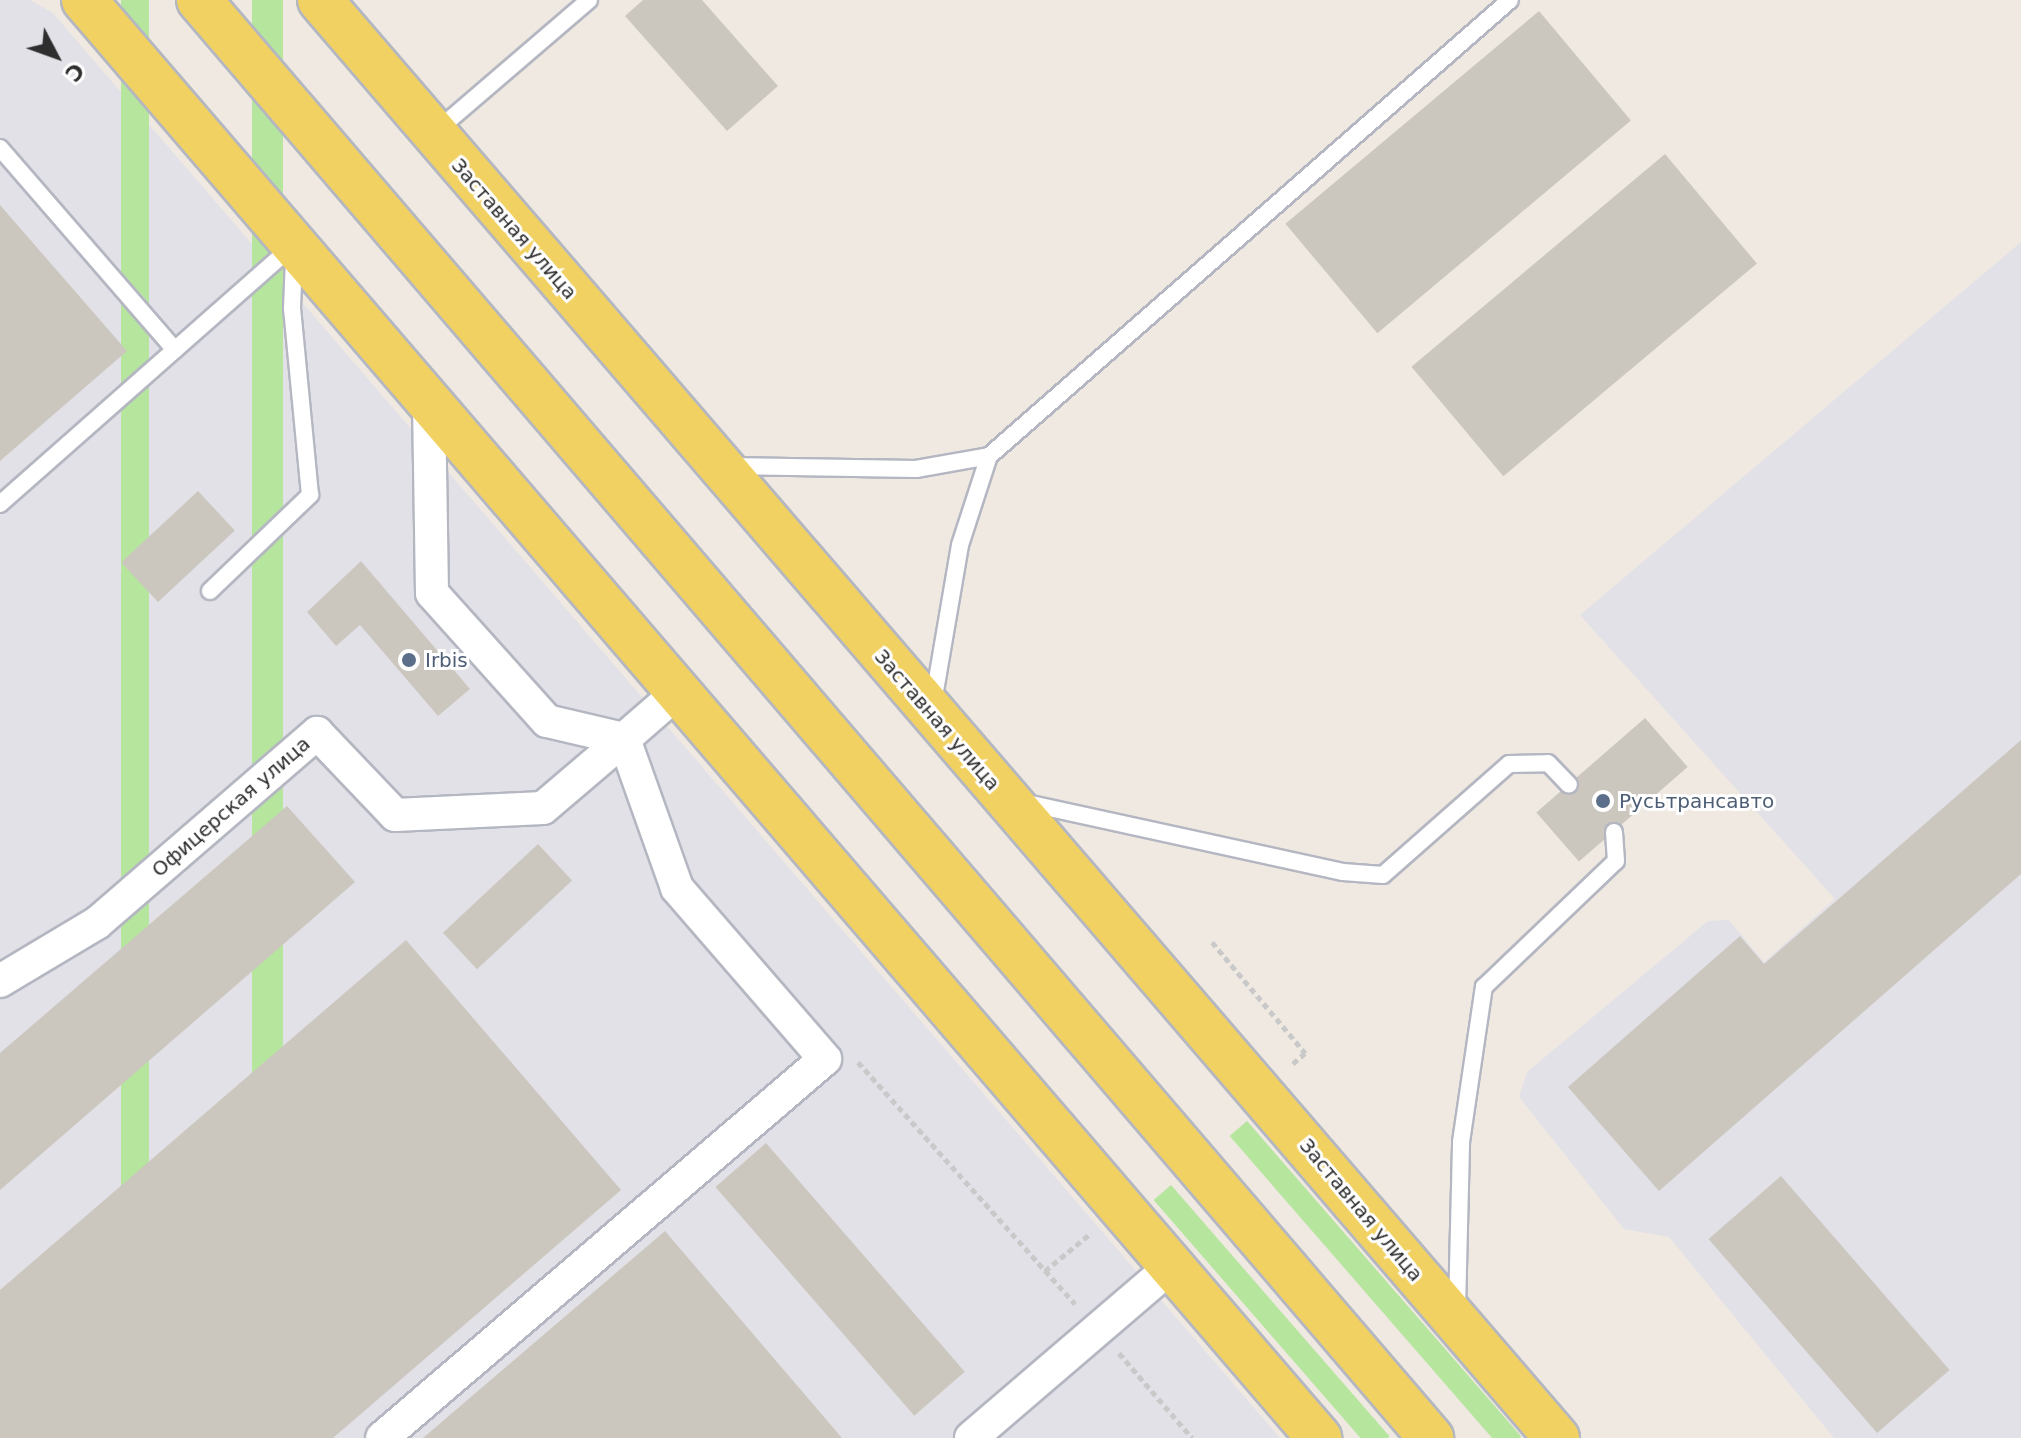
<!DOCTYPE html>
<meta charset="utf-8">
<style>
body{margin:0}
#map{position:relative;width:2021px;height:1438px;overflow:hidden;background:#efe9e1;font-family:"DejaVu Sans",sans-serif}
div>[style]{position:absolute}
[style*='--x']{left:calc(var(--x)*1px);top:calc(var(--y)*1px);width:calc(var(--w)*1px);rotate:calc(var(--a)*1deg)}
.industrial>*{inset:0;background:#e3e1e8}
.green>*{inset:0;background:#b6e59e;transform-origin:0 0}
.building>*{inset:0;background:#cbc7bf;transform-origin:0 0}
.path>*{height:5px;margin-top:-2.5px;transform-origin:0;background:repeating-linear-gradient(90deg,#c9c9c9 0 6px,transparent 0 10px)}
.roads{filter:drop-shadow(2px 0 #b4b7c1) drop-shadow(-2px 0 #b4b7c1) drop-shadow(0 2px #b4b7c1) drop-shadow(0 -2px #b4b7c1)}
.service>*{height:16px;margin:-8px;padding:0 8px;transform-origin:8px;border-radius:8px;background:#fff}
.minor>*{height:32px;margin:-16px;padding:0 16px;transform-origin:16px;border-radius:16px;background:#fff}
.primary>*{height:44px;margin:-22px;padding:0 22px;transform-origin:22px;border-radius:22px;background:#f2d163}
.dots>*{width:22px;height:22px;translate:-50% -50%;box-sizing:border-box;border:4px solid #fff;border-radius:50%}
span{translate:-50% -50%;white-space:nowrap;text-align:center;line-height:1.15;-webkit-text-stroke:6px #fff;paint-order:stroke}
.street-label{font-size:20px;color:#2e2e2e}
.service-label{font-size:20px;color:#4e5e75}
.left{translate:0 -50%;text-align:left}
.north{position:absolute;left:16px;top:16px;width:80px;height:80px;-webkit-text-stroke:6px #fff;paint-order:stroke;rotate:131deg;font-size:22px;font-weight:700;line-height:32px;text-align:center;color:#2e2e2e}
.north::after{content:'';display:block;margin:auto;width:28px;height:36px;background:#2e2e2e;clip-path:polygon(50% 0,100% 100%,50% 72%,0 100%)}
</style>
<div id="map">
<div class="industrial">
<i style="clip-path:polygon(0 0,30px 0,53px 13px,1280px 1438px,0 1438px)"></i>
<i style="clip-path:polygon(2021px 242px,2021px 1438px,1834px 1438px,1669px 1237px,1624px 1229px,1519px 1097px,1527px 1072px,1708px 921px,1729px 920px,1764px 962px,1835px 899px,1580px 615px)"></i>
</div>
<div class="green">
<i style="left:121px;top:0;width:28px;height:1556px"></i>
<i style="left:252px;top:0;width:31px;height:1474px"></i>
<i style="left:1247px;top:1121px;width:418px;height:23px;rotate:49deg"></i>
<i style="left:1171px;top:1185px;width:333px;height:23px;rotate:49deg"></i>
</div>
<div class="building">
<i style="clip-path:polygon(643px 0,702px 0,778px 86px,727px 131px,625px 16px)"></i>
<i style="left:1539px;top:11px;width:143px;height:331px;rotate:50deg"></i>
<i style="left:1665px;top:154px;width:143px;height:331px;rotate:50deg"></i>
<i style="clip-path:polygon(0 205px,127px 351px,0 461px)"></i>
<i style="left:198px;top:491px;width:54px;height:105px;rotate:47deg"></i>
<i style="clip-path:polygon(361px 561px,470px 689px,438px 716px,360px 625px,336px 646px,307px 612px)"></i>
<i style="left:1645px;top:718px;width:65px;height:144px;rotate:49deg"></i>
<i style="clip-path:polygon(2021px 740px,2021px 874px,1659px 1191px,1568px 1087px,1740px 936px,1764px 964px)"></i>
<i style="clip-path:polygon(287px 806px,355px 882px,0 1190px,0 1053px)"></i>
<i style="left:538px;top:844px;width:50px;height:130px;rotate:47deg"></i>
<i style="clip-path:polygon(406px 940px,621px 1190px,333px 1438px,0 1438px,0 1290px)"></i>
<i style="left:766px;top:1143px;width:303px;height:67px;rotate:49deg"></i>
<i style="left:1781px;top:1176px;width:257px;height:96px;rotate:49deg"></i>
<i style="clip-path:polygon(665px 1231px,842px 1438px,423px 1438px)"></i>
</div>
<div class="path">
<i style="--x:1212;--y:942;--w:145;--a:50"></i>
<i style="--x:1305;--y:1053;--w:18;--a:139"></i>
<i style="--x:858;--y:1062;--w:325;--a:48.1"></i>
<i style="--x:1045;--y:1271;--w:60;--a:-39.6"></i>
<i style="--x:1119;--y:1353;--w:112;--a:49.3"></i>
</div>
<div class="roads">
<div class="service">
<i style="--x:434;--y:133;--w:204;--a:-40.6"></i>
<i style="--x:0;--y:148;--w:267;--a:49.1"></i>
<i style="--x:728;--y:466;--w:188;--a:0.9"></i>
<i style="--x:916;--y:469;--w:74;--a:-10.1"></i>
<i style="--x:989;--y:456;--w:692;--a:-41.19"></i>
<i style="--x:0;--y:504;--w:390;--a:-41.4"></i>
<i style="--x:210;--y:591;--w:139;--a:-43.8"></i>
<i style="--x:310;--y:495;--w:188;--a:-95.5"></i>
<i style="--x:292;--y:308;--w:49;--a:-87.7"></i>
<i style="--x:933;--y:703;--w:160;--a:-80.3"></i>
<i style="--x:960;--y:545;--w:94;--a:-72"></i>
<i style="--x:1022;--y:802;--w:329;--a:12.3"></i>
<i style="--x:1343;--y:872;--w:40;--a:4.3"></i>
<i style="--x:1383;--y:875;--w:168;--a:-41.4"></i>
<i style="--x:1509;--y:764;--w:39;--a:-1"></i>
<i style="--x:1548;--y:763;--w:30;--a:46"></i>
<i style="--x:1457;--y:1309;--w:167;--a:-88.6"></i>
<i style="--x:1461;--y:1142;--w:157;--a:-81.6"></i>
<i style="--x:1484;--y:987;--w:182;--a:-43.7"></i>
<i style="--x:1616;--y:861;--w:29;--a:-94"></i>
</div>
<div class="minor">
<i style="--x:429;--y:402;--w:191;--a:89.1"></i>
<i style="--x:432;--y:593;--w:172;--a:48.1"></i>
<i style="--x:547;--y:721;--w:79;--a:13.2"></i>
<i style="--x:624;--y:739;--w:72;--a:-41"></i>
<i style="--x:0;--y:981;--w:113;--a:-30.9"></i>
<i style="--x:97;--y:923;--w:291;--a:-40.8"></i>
<i style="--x:317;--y:733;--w:113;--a:46.4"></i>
<i style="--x:395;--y:815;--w:148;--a:-2.7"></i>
<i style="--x:543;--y:808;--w:106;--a:-40.4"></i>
<i style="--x:624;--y:739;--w:158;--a:70.4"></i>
<i style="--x:677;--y:888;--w:226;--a:49.1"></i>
<i style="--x:825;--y:1059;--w:583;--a:139.45"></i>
<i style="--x:971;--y:1438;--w:265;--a:-40.6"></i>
</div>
<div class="primary">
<i style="--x:84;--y:0;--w:1896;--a:49.34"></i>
<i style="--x:199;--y:0;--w:1894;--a:49.41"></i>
<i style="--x:320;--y:0;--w:1897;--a:49.3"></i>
</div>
</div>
<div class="dots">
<i style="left:409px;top:660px;background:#5c6f8a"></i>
<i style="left:1603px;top:801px;background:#5c6f8a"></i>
</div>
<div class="street-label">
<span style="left:514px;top:229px;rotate:49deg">Заставная улица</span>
<span style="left:937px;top:720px;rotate:49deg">Заставная улица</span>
<span style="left:231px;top:807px;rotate:-41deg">Офицерская улица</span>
<span style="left:1361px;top:1210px;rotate:50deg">Заставная улица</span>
</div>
<div class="service-label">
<span class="left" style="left:425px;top:660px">Irbis</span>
<span class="left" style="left:1619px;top:801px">Русьтрансавто</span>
</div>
<div class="north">С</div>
</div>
